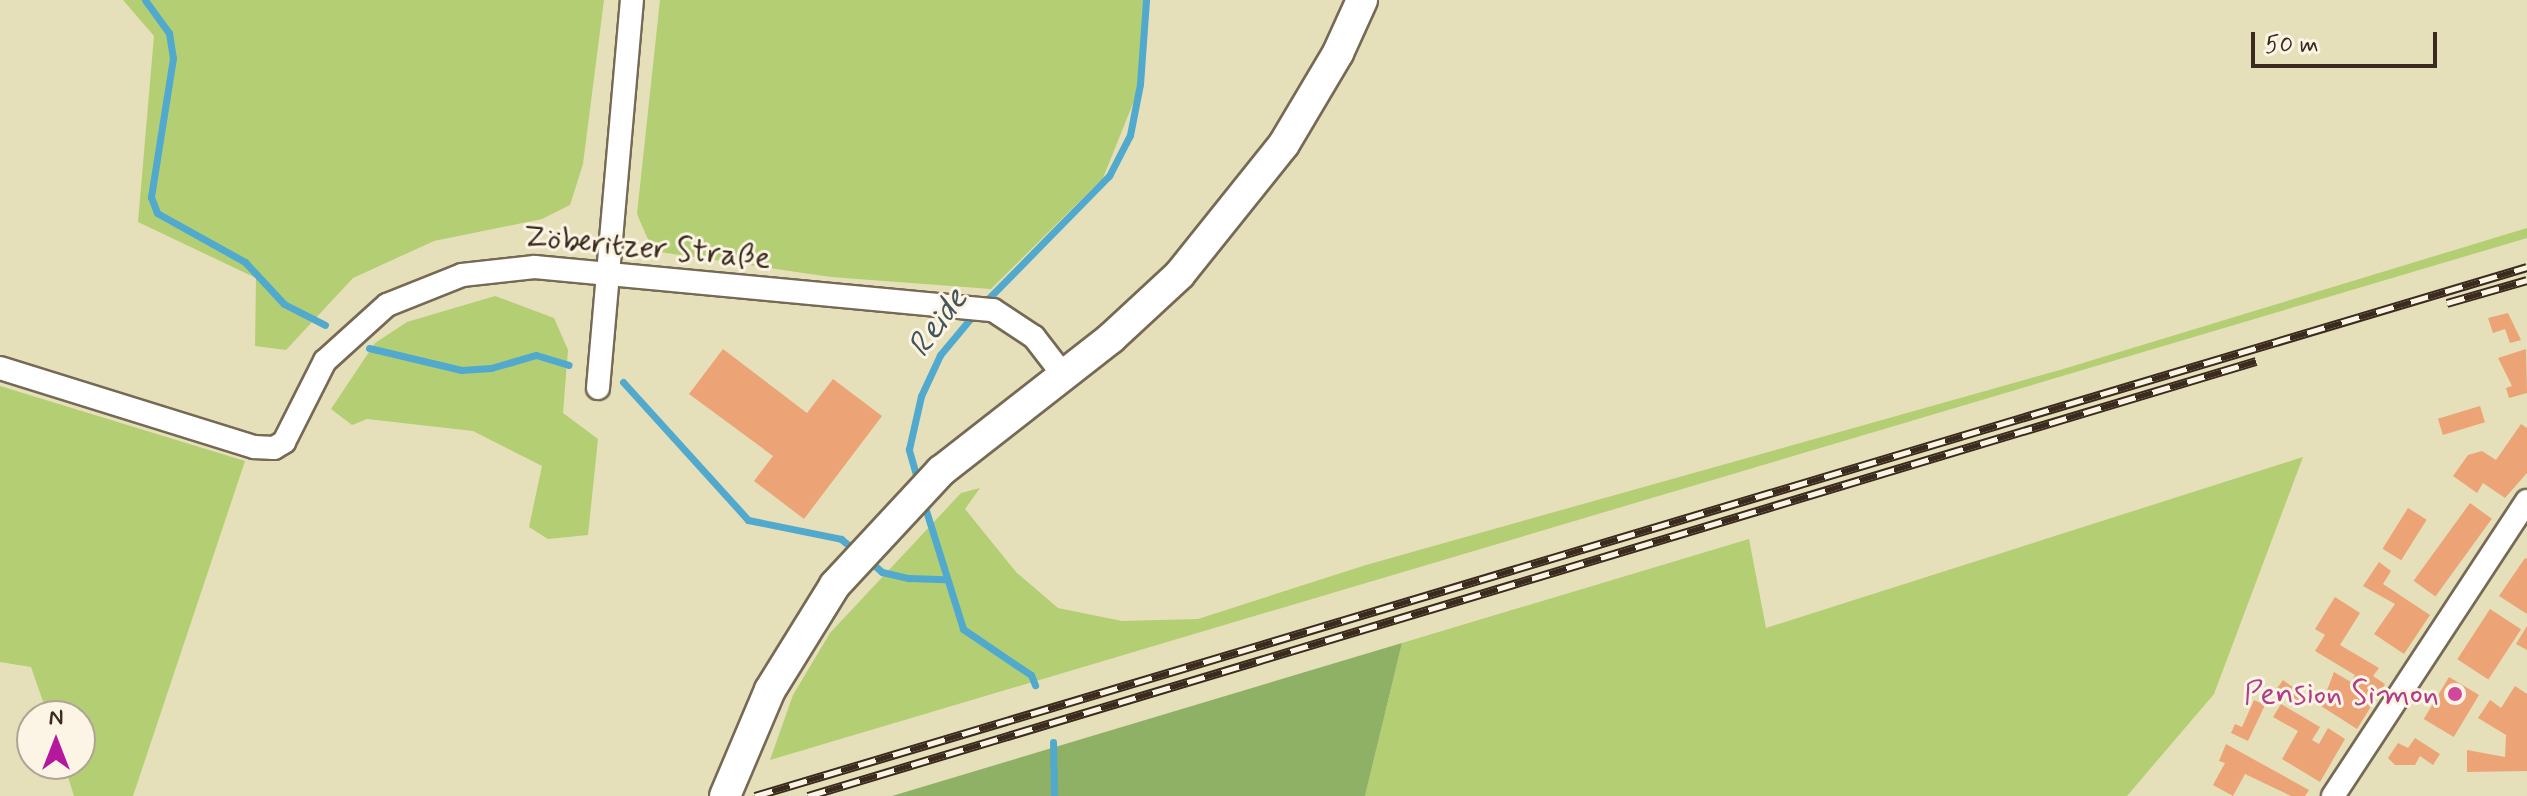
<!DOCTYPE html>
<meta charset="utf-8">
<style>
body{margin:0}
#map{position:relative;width:2527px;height:796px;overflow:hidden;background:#e5dfba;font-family:Mynerve,sans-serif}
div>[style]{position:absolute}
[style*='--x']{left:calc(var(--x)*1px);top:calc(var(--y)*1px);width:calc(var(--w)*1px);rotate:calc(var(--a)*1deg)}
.green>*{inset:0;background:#b4ce73}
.forest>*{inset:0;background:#8fb165}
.stream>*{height:7px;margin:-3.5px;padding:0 3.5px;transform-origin:3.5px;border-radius:3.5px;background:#51a9ce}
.building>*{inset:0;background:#eca477;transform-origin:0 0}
.roads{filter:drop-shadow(2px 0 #766955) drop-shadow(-2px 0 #766955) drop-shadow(0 2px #766955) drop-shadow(0 -2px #766955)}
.minor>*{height:22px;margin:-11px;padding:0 11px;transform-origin:11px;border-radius:11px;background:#fff}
.secondary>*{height:30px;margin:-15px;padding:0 15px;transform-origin:15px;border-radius:15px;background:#fff}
.rail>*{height:9px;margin-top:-4.5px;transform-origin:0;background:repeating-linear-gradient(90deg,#fcf5e5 0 18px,#3b2a1e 0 36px);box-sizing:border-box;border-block:2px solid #3b2a1e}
.dots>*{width:22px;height:22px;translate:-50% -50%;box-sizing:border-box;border:4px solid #fcf5e5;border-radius:50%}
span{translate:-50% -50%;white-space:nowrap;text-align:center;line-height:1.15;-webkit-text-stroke:6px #fcf5e5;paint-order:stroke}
.street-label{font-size:32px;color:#3b2a1e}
.hotel-label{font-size:32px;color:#b23c85}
.right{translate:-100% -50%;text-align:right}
.water-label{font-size:34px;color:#43565c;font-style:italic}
.north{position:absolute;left:16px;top:700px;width:80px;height:80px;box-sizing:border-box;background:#fcf5e5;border:2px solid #afa495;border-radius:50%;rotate:0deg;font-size:22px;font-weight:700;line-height:32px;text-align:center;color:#3b2a1e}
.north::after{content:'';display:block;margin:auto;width:28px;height:36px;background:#b5179e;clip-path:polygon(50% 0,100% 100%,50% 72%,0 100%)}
.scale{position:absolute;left:2251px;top:32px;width:186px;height:36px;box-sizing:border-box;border:4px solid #3b2a1e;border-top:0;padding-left:10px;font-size:24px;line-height:28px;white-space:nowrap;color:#3b2a1e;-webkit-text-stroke:6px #fcf5e5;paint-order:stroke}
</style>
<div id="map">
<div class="green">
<i style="clip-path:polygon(123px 0,604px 0,583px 164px,570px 205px,542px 219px,434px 241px,353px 278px,286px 350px,255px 346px,256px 278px,138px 222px,154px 36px)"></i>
<i style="clip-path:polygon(660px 0,1144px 0,1138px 91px,1103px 178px,991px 289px,831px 277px,653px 251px,637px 214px)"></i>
<i style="clip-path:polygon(2527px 228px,2527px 238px,770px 760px,793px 695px,830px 633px,961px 493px,980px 488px,965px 509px,1016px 572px,1058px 608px,1122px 621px,1198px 619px,1366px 565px,2060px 370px)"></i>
<i style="clip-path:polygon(495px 296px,554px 318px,568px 350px,563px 413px,598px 439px,588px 535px,548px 539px,529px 527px,542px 466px,473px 431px,367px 419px,352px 425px,331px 409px,375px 343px,407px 322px)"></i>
<i style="clip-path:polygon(0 386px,245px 461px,133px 796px,74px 796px,64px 764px,80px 764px,80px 716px,48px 716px,31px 667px,0 662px)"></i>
<i style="clip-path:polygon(2303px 457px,2214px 694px,2127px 796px,1365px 796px,1402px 643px,1749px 539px,1766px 628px)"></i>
</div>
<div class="forest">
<i style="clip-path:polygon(1402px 643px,1365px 796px,892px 796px)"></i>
</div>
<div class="stream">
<i style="--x:145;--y:0;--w:41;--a:54"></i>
<i style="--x:169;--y:33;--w:25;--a:81"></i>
<i style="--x:173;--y:58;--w:141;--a:99"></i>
<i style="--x:151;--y:197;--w:17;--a:69"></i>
<i style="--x:157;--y:213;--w:101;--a:29.1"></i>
<i style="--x:245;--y:262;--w:57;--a:47.1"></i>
<i style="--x:284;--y:304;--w:46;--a:27.1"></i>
<i style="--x:983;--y:304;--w:180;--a:-45.5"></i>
<i style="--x:1109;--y:176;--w:46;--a:-62.9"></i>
<i style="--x:1130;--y:135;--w:52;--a:-78.9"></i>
<i style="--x:1140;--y:84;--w:84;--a:-85.9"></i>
<i style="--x:369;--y:348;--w:95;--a:13.4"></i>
<i style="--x:461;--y:370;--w:30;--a:-4"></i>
<i style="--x:491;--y:368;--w:47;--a:-16.1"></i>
<i style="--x:536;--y:355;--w:34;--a:17"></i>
<i style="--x:623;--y:382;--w:186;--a:47.8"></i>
<i style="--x:748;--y:520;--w:95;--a:11.5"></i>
<i style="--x:841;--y:539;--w:21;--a:39"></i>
<i style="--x:919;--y:485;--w:37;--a:-106"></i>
<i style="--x:909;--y:449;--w:54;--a:-77.2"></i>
<i style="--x:921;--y:396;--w:45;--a:-65.1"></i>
<i style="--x:940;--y:355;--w:55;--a:-50.2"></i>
<i style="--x:923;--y:501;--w:134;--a:72.6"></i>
<i style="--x:963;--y:629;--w:82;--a:34.1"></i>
<i style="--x:1031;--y:675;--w:11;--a:68"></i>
<i style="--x:867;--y:559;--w:20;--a:41"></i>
<i style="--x:882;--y:572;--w:28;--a:13"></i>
<i style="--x:909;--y:578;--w:36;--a:2"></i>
<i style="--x:1053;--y:742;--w:54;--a:88.9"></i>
</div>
<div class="building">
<i style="clip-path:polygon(2508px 313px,2521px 340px,2510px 343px,2505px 329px,2493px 333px,2488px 318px)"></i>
<i style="clip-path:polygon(723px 349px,807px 413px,833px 379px,882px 416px,804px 519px,754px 481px,773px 456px,689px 394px)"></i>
<i style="clip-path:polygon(2526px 349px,2527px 393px,2509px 398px,2506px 388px,2512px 386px,2498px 358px)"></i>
<i style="left:2480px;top:406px;width:17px;height:44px;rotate:73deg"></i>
<i style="clip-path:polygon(2521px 424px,2527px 428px,2527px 473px,2505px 498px,2483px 483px,2477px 493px,2453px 476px,2468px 455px,2482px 451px,2496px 460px)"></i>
<i style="left:2470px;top:503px;width:27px;height:96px;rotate:36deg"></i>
<i style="left:2408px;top:508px;width:22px;height:48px;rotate:32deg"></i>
<i style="clip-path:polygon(2525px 558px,2527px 559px,2527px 614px,2499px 596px)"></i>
<i style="clip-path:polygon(2379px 562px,2391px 571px,2383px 584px,2430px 615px,2404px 654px,2374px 634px,2395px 604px,2363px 586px)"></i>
<i style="clip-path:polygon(2335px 597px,2360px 613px,2340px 645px,2379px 668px,2373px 676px,2385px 684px,2357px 729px,2321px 706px,2334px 672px,2351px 682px,2355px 675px,2315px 651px,2325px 635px,2315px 629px)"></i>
<i style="left:2490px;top:609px;width:37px;height:60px;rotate:33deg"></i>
<i style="clip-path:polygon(2527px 626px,2527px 650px,2516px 644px)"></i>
<i style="left:2449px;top:677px;width:35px;height:49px;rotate:31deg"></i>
<i style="left:2283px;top:680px;width:27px;height:11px;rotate:36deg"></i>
<i style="clip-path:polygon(2515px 686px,2527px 694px,2527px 771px,2467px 772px,2467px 750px,2505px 757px,2506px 735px,2478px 718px,2490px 700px,2501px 708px)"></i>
<i style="clip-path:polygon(2254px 700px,2265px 705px,2248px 741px,2231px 733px,2235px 724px,2242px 727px)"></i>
<i style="clip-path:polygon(2281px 704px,2320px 727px,2312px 740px,2319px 744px,2328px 728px,2345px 739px,2320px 782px,2282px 759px,2298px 731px,2273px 717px)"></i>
<i style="clip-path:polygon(2415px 738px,2440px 754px,2433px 765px,2420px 756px,2415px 765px,2395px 765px,2388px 758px,2398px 743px,2408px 748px)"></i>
<i style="clip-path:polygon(2226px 744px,2309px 790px,2305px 796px,2291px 796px,2245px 774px,2233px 796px,2213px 785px,2225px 763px,2219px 761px)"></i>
</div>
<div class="roads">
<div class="minor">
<i style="--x:0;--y:368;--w:266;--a:17.3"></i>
<i style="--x:254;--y:447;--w:20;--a:3"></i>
<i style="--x:274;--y:448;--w:12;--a:-31"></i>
<i style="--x:284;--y:442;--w:91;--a:-63.2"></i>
<i style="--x:325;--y:361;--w:84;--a:-42.1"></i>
<i style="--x:387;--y:305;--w:81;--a:-21.8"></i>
<i style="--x:462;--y:275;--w:73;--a:-6.3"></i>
<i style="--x:535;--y:267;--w:460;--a:5.4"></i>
<i style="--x:993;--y:310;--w:49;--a:33.4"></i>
<i style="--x:1034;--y:337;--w:49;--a:52.4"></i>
<i style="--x:598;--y:388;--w:389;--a:-85"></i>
<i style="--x:2333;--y:796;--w:353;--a:-56.7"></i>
</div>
<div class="secondary">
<i style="--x:725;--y:796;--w:115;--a:-67"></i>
<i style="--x:770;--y:690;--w:123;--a:-58.2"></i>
<i style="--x:835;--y:585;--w:156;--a:-47.1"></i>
<i style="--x:941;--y:471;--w:216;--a:-38"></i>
<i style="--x:1111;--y:338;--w:94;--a:-42.8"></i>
<i style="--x:1180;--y:274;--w:166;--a:-51.3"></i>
<i style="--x:1284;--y:144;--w:106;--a:-59.3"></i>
<i style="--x:1338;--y:53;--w:58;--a:-65.6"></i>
</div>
</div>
<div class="rail">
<i style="--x:2447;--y:303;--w:83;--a:-16"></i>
<i style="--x:755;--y:796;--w:1849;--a:-16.62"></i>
<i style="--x:808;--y:796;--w:1512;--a:-16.72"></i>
</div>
<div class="dots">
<i style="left:2455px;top:694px;background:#d1479c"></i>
</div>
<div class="street-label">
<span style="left:647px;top:248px;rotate:5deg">Zöberitzer Straße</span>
</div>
<div class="hotel-label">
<span class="right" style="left:2439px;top:694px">Pension Simon</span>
</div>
<div class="water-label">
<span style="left:938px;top:323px;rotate:-54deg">Reide</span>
</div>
<div class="north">N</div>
<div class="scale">50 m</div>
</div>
